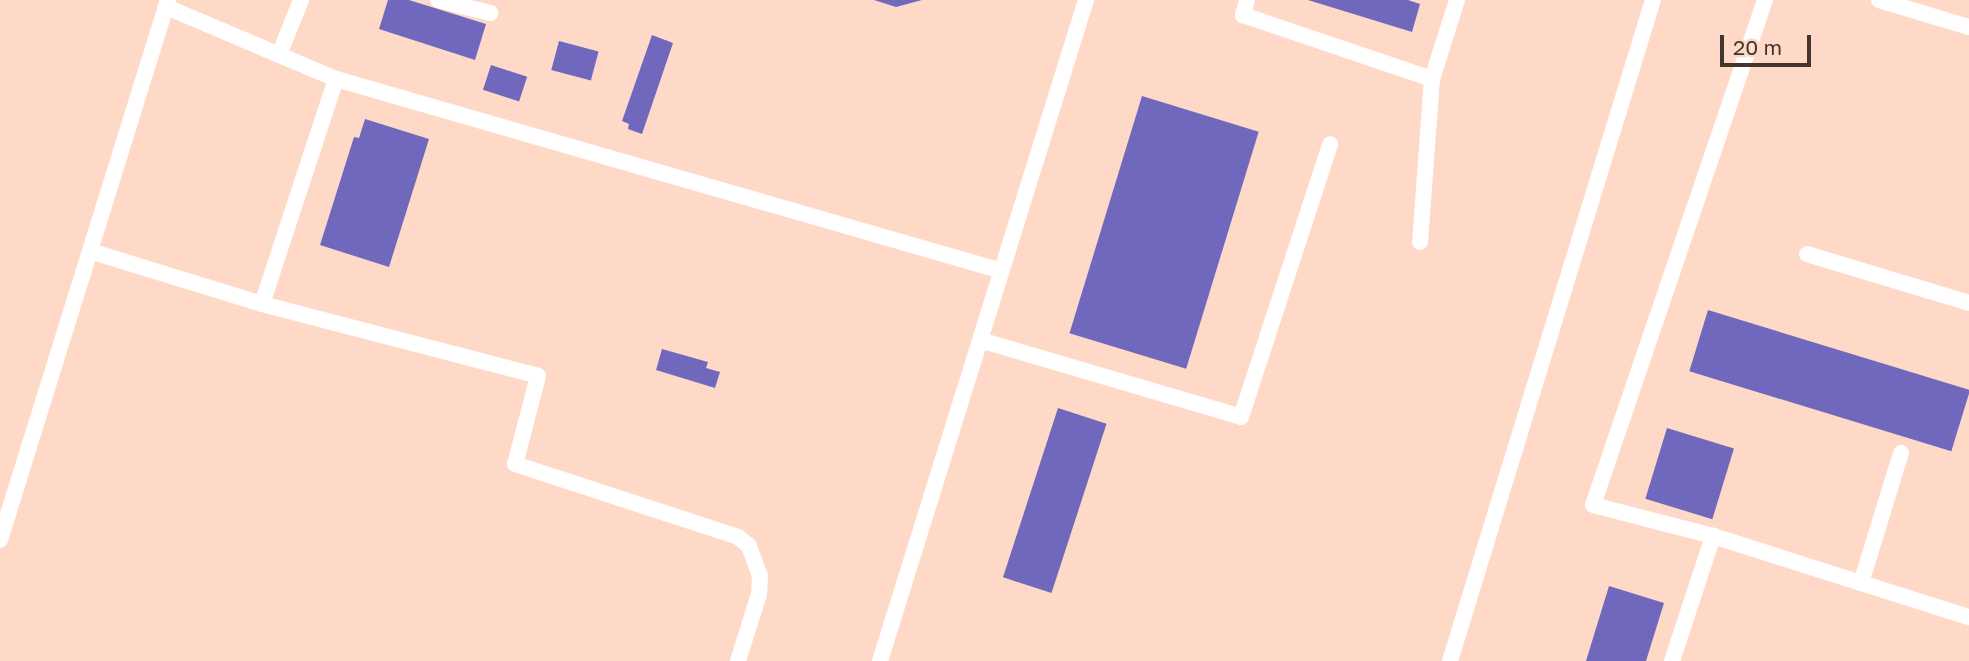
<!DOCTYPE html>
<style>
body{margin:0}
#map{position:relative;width:1969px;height:661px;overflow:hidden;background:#fed9c7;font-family:"Golos Text",sans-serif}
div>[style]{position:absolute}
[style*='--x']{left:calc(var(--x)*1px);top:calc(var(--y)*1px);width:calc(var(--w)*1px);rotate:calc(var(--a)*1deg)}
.building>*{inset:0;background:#6f68bd;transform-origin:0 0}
.lane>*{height:16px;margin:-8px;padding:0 8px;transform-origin:8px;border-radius:8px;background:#fff}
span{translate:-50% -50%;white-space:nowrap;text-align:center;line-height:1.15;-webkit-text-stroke:7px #fed9c7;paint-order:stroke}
.scale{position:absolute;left:1720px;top:35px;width:91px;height:32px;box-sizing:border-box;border:4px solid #44352e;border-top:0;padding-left:9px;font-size:21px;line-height:24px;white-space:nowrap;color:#44352e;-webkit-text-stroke:5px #fed9c7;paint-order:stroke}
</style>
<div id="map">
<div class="building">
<i style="clip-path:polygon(388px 0,409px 0,486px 24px,475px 60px,379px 29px)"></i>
<i style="clip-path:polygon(874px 0,922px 0,896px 7px)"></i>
<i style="clip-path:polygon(1308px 0,1408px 0,1420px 4px,1412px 32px)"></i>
<i style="clip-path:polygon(652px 35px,673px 43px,642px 134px,628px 129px,629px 124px,622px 121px)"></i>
<i style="left:559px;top:41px;width:41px;height:30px;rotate:15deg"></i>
<i style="left:491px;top:65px;width:38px;height:26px;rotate:18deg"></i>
<i style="left:1142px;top:96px;width:122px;height:248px;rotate:17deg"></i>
<i style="clip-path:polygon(365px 119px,429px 139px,389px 267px,320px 245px,354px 137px,359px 138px)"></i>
<i style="left:1708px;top:310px;width:274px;height:64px;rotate:17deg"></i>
<i style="clip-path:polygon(662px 349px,708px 362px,706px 368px,720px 372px,715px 388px,656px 370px)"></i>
<i style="left:1058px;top:408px;width:51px;height:178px;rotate:18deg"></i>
<i style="left:1667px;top:428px;width:70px;height:74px;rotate:17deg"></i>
<i style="clip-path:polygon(1609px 586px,1664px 603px,1646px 661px,1586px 661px)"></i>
</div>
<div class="lane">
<i style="--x:438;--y:0;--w:54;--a:14"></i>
<i style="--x:1247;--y:0;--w:16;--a:105"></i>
<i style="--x:1243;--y:15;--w:200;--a:18.7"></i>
<i style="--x:1432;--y:79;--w:83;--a:-72.4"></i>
<i style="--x:1765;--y:0;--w:533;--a:108.81"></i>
<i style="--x:1593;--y:505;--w:124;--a:14.5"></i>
<i style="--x:1713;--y:536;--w:269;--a:17.6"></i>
<i style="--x:1879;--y:0;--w:94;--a:16.7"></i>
<i style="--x:279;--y:55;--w:59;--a:-68.2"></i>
<i style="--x:336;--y:79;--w:693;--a:16.08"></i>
<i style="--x:1420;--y:242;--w:163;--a:-85.8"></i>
<i style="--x:90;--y:251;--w:180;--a:17.1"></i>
<i style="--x:262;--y:304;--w:237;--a:-71.8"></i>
<i style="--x:336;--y:79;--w:185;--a:-157"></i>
<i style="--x:1807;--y:254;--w:169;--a:16.8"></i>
<i style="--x:262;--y:304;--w:285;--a:14.6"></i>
<i style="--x:538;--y:376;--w:91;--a:104.6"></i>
<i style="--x:515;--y:464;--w:235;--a:18.1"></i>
<i style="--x:738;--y:537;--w:14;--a:39"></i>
<i style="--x:749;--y:546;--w:32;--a:70"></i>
<i style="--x:760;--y:576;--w:18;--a:93"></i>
<i style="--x:759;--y:594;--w:70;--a:107.4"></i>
<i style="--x:980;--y:340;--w:272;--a:16.4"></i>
<i style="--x:1241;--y:417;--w:287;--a:-71.9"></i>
<i style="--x:0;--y:540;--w:566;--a:-72.72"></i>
<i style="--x:1861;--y:583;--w:136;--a:-72.9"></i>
<i style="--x:880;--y:661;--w:692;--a:-72.69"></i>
<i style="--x:1450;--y:661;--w:691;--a:-72.93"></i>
<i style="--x:1672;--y:661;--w:132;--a:-71.8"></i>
</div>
<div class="scale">20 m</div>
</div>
